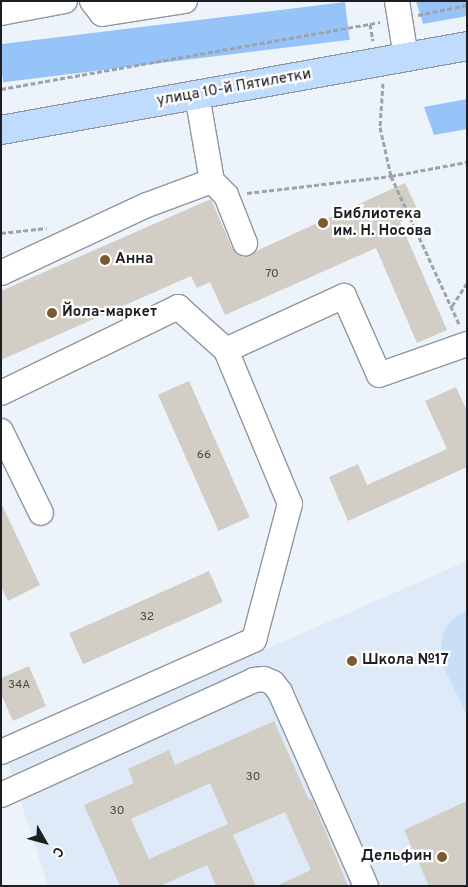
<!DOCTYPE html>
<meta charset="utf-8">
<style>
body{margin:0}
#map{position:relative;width:468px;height:887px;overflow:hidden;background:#edf3fb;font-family:Overpass,sans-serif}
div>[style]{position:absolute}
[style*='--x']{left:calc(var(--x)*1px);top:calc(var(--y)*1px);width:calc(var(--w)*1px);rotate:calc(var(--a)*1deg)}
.built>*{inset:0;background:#deeaf8}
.green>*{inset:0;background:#c9dff8}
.forest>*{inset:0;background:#96c3f8;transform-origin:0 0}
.building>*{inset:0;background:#d2cdc5;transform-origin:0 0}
.path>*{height:3px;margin-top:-1.5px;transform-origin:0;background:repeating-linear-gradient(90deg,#9ea2a9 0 5px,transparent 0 7.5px)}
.roads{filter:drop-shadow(1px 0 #90969d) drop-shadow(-1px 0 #90969d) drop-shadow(0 1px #90969d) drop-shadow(0 -1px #90969d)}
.minor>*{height:24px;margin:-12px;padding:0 12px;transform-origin:12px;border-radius:12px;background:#fff}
.major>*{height:28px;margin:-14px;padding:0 14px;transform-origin:14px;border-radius:14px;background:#bfdbfd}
.dots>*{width:14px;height:14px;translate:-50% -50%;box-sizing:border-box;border:2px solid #fff;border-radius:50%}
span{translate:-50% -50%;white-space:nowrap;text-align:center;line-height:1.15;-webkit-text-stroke:4.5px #fff;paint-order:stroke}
.number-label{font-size:12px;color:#4a4a4a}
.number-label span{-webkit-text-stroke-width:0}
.street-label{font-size:15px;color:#1c1e21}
.poi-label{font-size:15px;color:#1c1e21;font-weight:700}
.left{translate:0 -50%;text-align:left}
.right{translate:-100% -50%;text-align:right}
.frame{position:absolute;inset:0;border:2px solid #1c1e21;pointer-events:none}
.north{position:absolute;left:20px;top:817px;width:50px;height:50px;-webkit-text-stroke:4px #fff;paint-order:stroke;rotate:128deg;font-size:14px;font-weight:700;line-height:20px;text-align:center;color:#1c1e21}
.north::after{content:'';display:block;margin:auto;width:18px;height:22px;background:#1c1e21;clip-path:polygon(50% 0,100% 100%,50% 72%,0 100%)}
</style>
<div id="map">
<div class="built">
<i style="clip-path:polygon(467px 561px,467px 886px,48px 886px,8px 762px)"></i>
</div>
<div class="green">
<i style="clip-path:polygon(467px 610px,467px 715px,439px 658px,444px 630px,454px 618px)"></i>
</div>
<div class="forest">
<i style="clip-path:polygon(416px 1px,467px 1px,467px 16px,423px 24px)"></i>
<i style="left:345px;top:2px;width:38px;height:349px;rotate:83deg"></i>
<i style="clip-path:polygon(467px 99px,467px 129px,434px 135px,424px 107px)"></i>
</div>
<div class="building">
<i style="clip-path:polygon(405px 183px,419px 213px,400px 222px,447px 330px,417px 343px,376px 248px,225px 315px,210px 282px,197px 288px,191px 276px,1px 360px,1px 291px,211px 199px,232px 248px,243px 257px)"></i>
<i style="left:189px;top:381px;width:149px;height:34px;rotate:66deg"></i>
<i style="clip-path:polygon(456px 387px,467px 411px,467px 467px,348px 521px,329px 477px,358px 464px,367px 485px,447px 449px,425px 401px)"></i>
<i style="clip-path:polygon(1px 503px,40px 585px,8px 601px,1px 586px)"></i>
<i style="left:209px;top:571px;width:34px;height:153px;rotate:66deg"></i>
<i style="clip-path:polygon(29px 666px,46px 706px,13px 721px,1px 694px,1px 678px)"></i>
<i style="clip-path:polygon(evenodd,274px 721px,309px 800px,312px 799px,348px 886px,276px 886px,311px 870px,285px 812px,233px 835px,256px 886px,216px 886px,207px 865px,160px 886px,120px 886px,84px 805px,134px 783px,128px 769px,169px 750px,175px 765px,274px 721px,210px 783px,228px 824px,149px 859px,131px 819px,210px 783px)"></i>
<i style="clip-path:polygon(467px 801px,467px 886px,429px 886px,404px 830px)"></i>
</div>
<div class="path">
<i style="--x:418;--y:15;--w:50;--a:-11.5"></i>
<i style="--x:370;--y:24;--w:17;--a:80"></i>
<i style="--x:383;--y:83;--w:44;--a:93.9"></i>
<i style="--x:380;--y:127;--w:50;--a:77.3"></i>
<i style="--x:391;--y:176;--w:165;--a:65.3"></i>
<i style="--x:1;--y:89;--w:385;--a:-10"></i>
<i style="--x:247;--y:193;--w:145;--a:-6.7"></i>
<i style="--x:391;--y:176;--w:77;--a:-10.4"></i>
<i style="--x:1;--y:233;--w:46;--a:-6.2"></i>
<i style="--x:452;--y:306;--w:27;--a:-57"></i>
</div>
<div class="roads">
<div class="minor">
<i style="--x:92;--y:1;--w:16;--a:52"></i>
<i style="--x:102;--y:14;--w:84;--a:-8.9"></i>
<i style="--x:397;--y:1;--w:57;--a:80.9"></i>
<i style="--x:1;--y:13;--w:65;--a:-10.6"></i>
<i style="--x:197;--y:95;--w:87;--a:80.1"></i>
<i style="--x:212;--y:181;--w:20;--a:45"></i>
<i style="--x:226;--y:195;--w:52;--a:68.4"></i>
<i style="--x:1;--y:273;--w:161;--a:-25"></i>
<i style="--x:147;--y:205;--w:69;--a:-20.3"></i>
<i style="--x:1;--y:393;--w:197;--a:-25.9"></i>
<i style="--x:178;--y:307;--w:64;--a:41.9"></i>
<i style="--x:1;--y:431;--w:91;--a:64"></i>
<i style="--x:1;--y:752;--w:277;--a:-23.9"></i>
<i style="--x:254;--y:640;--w:141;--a:-75.2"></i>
<i style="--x:290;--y:504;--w:167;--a:-112.6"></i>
<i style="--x:226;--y:350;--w:130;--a:-24.6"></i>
<i style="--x:344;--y:296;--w:86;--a:66.1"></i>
<i style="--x:379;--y:375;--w:93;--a:-19.4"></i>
<i style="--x:1;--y:795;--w:278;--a:-24.4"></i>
<i style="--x:254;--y:680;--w:10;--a:-6"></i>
<i style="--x:264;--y:679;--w:10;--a:24"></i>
<i style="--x:273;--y:683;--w:11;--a:52"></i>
<i style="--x:280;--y:692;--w:212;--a:66.1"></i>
</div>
<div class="major">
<i style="--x:1;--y:130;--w:474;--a:-10.2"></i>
</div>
</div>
<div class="dots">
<i style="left:323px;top:223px;background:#785b2e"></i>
<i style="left:105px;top:260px;background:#785b2e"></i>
<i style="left:52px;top:313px;background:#785b2e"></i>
<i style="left:352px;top:661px;background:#785b2e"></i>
<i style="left:442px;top:857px;background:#785b2e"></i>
</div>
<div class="number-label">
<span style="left:272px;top:275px">70</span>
<span style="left:204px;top:456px">66</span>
<span style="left:147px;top:618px">32</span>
<span style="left:19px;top:686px">34А</span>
<span style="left:253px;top:778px">30</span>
<span style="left:117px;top:812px">30</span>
</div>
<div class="street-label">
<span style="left:234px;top:88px;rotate:-10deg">улица 10-й Пятилетки</span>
</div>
<div class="poi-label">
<span class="left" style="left:333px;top:223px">Библиотека<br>им. Н. Носова</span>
<span class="left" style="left:115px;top:260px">Анна</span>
<span class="left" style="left:62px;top:313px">Йола-маркет</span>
<span class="left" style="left:362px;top:661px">Школа №17</span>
<span class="right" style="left:432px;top:857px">Дельфин</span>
</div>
<div class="frame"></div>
<div class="north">С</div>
</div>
